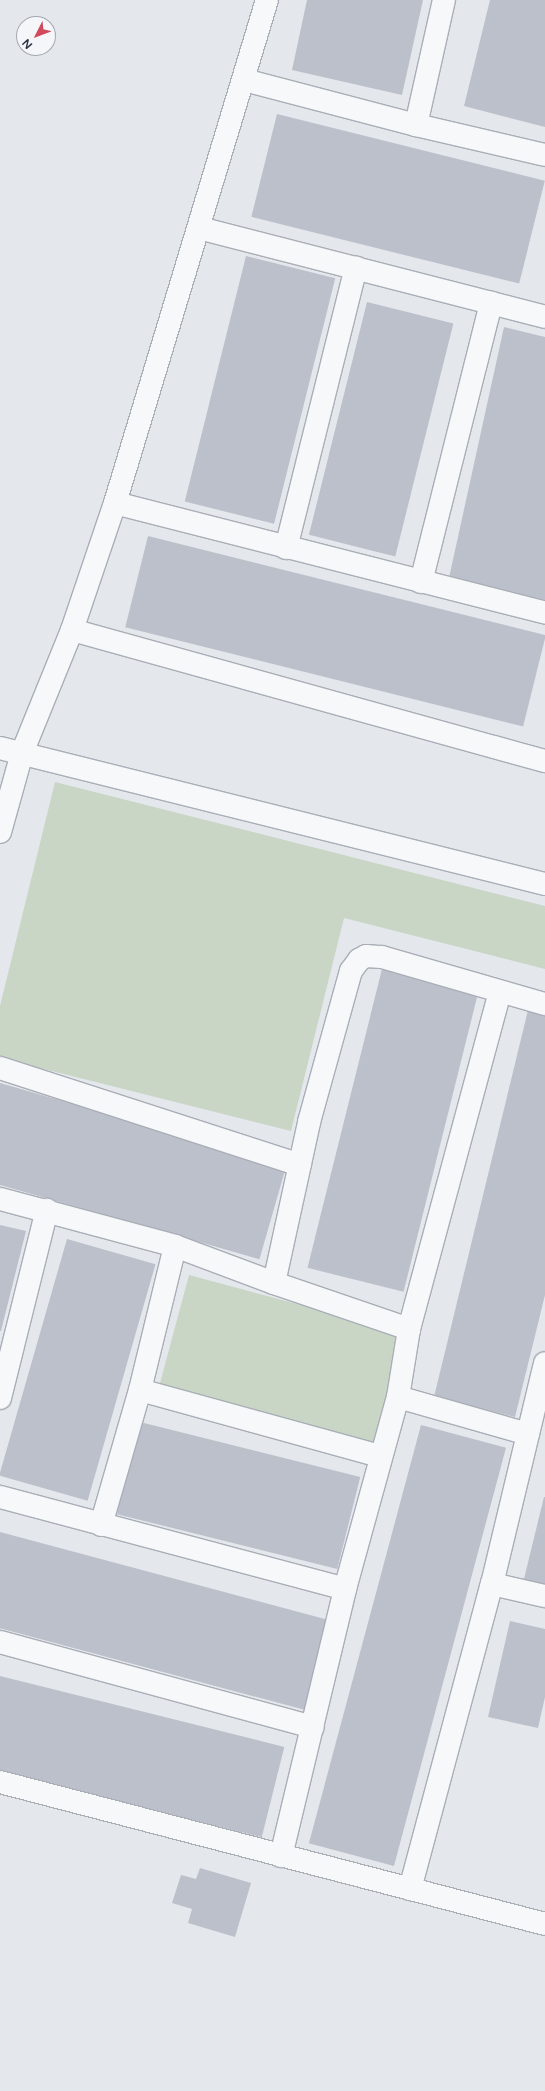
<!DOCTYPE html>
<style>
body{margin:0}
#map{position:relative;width:545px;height:2091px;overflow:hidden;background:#e4e7ec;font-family:"Varela Round",sans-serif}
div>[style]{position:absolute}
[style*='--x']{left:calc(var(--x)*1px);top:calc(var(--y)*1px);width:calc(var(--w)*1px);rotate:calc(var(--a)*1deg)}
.green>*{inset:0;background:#c9d6c5;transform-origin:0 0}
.building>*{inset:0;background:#bbc0ca;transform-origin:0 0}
.roads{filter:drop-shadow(1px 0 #a9aeb7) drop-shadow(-1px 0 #a9aeb7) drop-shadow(0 1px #a9aeb7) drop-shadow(0 -1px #a9aeb7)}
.street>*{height:22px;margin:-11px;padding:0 11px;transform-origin:11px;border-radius:11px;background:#f7f8fa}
span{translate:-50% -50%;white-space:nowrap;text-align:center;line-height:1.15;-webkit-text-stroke:3px #f4f6f9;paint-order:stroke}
.north{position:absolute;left:16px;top:16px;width:40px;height:40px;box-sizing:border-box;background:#f4f6f9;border:1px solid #a4a8b1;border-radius:50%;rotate:228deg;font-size:11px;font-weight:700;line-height:16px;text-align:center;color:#2b3445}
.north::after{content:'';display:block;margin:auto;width:14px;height:18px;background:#d1495b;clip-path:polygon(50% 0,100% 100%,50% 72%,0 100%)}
</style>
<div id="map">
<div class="green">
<i style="clip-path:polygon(55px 782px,545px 906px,545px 969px,344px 918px,291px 1131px,0 1058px,0 1006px)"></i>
<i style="left:189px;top:1275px;width:225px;height:117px;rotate:15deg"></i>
</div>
<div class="building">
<i style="clip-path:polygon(307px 0,423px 0,402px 95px,292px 70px)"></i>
<i style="clip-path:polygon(490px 0,545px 0,545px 127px,464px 106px)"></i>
<i style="left:277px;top:114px;width:276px;height:106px;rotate:14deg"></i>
<i style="left:246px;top:256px;width:92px;height:253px;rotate:14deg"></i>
<i style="left:367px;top:302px;width:89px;height:240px;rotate:14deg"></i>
<i style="clip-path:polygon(504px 327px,545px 337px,545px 600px,449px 578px)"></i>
<i style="left:148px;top:536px;width:410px;height:94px;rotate:14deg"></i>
<i style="left:382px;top:969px;width:99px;height:308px;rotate:14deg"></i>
<i style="clip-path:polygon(529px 1006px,545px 1010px,545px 1295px,515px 1417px,434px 1397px)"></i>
<i style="left:0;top:1083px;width:298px;height:98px;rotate:16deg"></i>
<i style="clip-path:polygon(0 1225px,26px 1231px,1px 1331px,0 1331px)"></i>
<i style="left:67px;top:1239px;width:92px;height:246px;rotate:16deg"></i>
<i style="left:140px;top:1422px;width:227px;height:95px;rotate:14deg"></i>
<i style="left:421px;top:1425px;width:88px;height:433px;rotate:15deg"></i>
<i style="clip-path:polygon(544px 1497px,545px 1497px,545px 1592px,522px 1587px)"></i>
<i style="left:0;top:1532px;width:343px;height:93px;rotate:15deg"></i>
<i style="clip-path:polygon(510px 1621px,545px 1629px,545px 1697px,538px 1728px,488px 1717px)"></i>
<i style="left:0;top:1676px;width:293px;height:93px;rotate:14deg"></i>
<i style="clip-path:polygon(200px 1868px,251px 1883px,235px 1937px,188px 1923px,192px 1909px,172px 1903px,181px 1875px,196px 1879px)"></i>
</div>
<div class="roads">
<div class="street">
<i style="--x:244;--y:80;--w:178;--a:14.7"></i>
<i style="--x:416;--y:125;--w:132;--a:13.1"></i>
<i style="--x:416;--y:125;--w:128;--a:-77.4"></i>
<i style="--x:199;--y:228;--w:357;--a:14.4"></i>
<i style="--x:115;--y:503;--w:444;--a:14.3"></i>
<i style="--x:286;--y:548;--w:289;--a:-76"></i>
<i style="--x:421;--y:582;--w:288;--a:-75.9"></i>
<i style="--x:72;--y:630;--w:491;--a:15.5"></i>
<i style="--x:0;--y:748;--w:562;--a:14.01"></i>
<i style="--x:0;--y:832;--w:82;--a:-74.4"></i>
<i style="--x:22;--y:753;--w:133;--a:-67.9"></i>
<i style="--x:72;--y:630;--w:134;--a:-71.3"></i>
<i style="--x:115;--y:503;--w:525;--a:-73.19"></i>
<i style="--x:0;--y:1068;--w:315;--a:17.9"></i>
<i style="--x:0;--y:1199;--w:181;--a:15"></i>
<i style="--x:175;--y:1246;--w:106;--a:20.5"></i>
<i style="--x:274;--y:1283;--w:143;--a:18.8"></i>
<i style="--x:274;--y:1283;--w:165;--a:-77.7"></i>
<i style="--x:309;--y:1122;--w:157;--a:-74.5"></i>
<i style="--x:351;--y:971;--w:14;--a:-54"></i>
<i style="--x:359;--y:960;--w:8;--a:-30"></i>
<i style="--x:366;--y:956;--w:16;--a:4"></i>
<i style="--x:382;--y:957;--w:170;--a:16.1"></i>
<i style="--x:140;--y:1390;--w:249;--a:15.4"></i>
<i style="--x:398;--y:1397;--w:135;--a:15.9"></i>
<i style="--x:0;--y:1398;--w:194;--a:-76"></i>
<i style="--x:0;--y:1497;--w:357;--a:14.9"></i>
<i style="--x:101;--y:1525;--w:141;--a:-73.9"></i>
<i style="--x:140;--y:1390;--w:148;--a:-76.3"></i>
<i style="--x:492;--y:1584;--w:54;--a:12.8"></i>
<i style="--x:0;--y:1642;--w:324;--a:15.2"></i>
<i style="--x:0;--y:1782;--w:563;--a:14.6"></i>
<i style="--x:281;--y:1856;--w:275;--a:-76.5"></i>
<i style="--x:345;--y:1589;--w:199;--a:-74.6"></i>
<i style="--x:398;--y:1397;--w:69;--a:-80.8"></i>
<i style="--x:409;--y:1329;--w:349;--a:-74.9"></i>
<i style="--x:410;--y:1889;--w:316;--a:-75"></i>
<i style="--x:492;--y:1584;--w:227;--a:-76.5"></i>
</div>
</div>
<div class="north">N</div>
</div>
